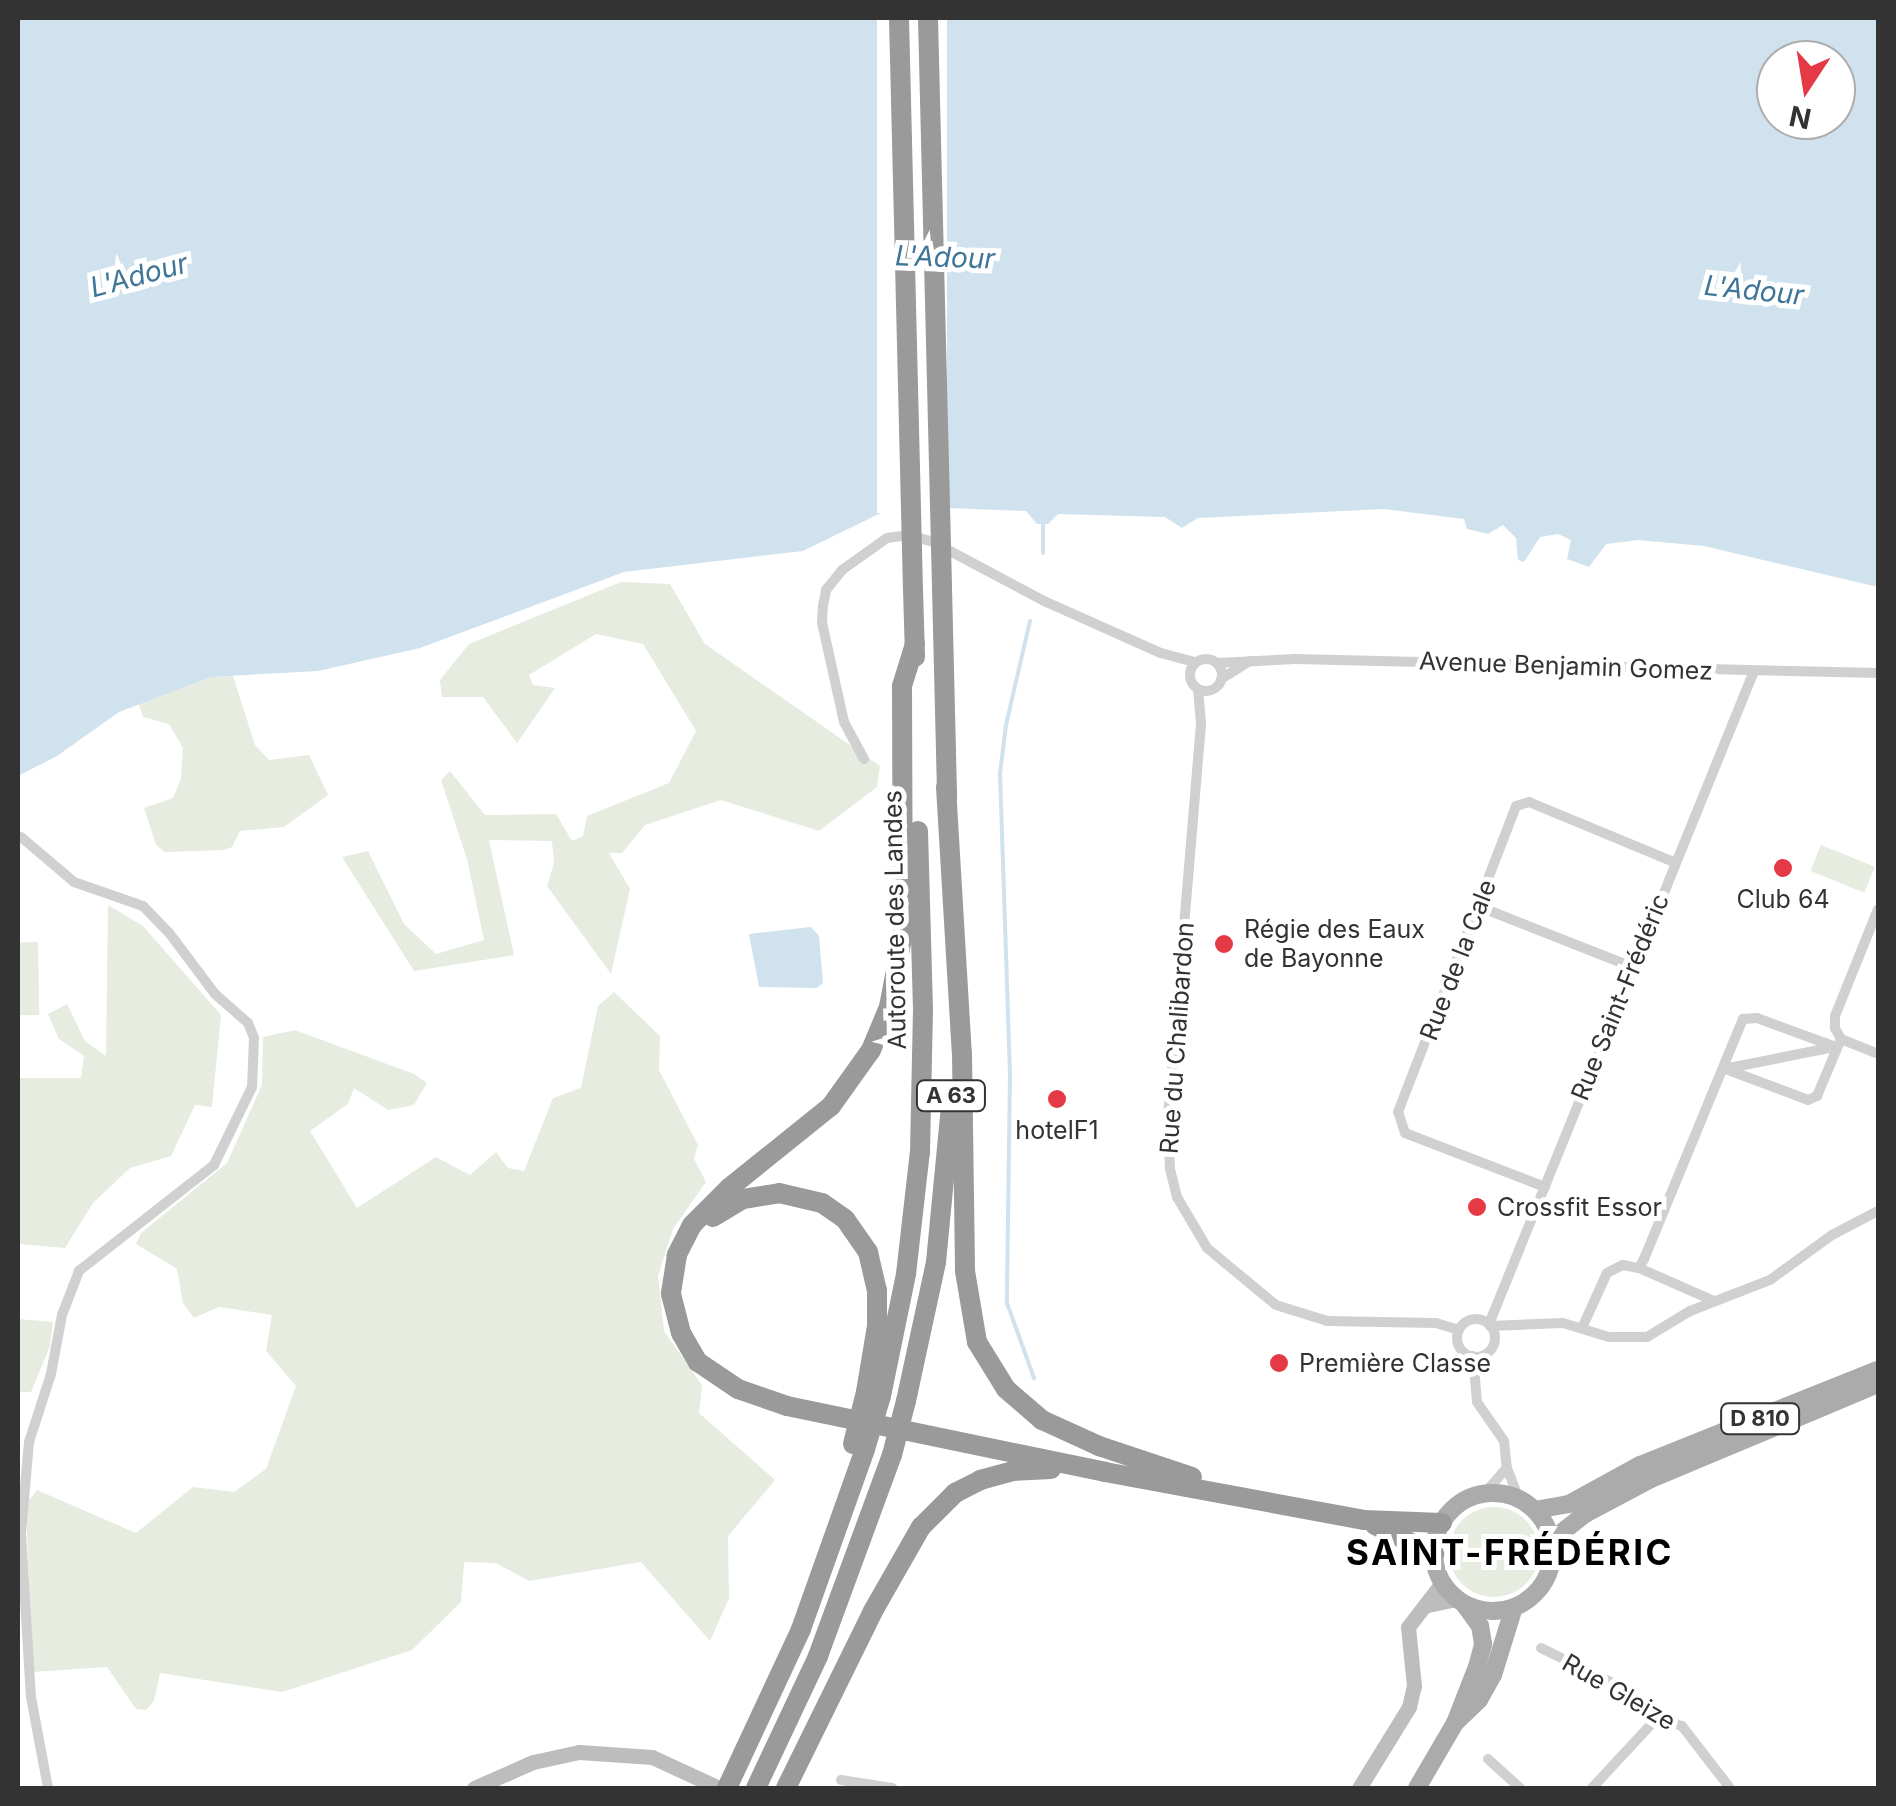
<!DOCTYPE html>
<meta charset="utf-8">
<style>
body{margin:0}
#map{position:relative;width:1896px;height:1806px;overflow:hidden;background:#fff;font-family:Inter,sans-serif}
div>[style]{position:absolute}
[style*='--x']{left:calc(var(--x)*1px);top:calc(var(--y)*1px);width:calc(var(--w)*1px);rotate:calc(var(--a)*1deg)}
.green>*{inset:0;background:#e6ecdf;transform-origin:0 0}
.round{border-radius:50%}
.water>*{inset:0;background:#cfe2ee}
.pier>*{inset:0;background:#fff;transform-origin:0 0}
.stream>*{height:4px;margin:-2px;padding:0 2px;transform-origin:2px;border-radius:2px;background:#cfe2ee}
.street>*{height:10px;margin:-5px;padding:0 5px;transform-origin:5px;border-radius:5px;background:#d0d0d0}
.street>.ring{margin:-5px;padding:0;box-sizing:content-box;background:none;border:10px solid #d0d0d0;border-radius:50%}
.secondary>*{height:15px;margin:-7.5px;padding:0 7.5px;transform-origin:7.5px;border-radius:7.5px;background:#bdbdbd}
.primary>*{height:18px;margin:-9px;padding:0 9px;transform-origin:9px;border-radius:9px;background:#ababab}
.primary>.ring{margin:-9px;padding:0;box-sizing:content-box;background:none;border:18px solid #ababab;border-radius:50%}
.highway>*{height:20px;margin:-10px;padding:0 10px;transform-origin:10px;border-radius:10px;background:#9a9a9a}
.highway-bridge>*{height:20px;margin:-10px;padding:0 10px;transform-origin:10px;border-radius:10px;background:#9a9a9a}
.dots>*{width:28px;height:28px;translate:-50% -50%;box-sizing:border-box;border:5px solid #fff;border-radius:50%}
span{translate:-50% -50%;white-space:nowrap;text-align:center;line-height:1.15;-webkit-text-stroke:10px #fff;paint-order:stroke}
.shield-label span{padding:2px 8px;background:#fff;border:2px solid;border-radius:8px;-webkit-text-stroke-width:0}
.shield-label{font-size:22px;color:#333;font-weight:700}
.street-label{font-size:25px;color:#333}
.poi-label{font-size:25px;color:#333}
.left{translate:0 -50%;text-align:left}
.water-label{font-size:28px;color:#3f7597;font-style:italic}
.district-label{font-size:35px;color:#000;font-weight:700;letter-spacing:2.5px}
.frame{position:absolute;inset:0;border:20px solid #333;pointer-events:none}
.north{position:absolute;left:1756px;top:40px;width:100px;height:100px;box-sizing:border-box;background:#fff;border:2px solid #adadad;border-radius:50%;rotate:192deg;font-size:28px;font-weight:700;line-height:40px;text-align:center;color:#333}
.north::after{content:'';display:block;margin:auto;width:35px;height:45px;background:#e63946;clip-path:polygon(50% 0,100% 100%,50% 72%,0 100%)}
</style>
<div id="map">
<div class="green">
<i style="clip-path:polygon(621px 582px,670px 584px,705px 644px,880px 766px,877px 787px,819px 831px,721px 800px,645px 825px,622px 853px,609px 853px,630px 889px,611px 974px,547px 886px,554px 863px,552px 841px,489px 840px,514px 955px,414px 971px,342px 857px,368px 851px,404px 924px,436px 954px,484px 940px,467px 859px,441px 780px,450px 771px,485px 815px,556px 814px,572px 841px,583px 836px,587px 816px,669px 783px,696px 731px,643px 644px,596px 634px,529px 675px,533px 685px,555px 688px,517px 743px,483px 697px,442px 697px,440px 680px,469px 644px)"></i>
<i style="clip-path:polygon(233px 676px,255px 745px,269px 760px,309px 755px,328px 795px,284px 827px,240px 831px,232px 847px,224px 850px,165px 852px,156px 845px,144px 808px,173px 798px,181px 779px,183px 748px,169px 724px,143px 717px,139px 704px,211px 677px)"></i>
<i style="left:1821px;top:845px;width:58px;height:28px;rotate:22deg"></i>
<i style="clip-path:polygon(108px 905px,143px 926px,221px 1015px,212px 1107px,195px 1105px,171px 1156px,130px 1168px,93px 1203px,65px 1248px,18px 1244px,18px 1078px,81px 1078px,84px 1056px,59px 1039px,48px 1014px,67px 1004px,85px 1041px,106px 1056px)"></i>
<i style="left:38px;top:942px;width:73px;height:20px;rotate:89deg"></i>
<i style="clip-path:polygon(614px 992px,660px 1036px,659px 1070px,698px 1145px,694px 1159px,706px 1182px,673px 1229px,658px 1276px,664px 1331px,702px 1385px,699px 1413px,775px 1480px,728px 1536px,729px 1598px,710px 1641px,641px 1562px,529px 1581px,496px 1563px,464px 1562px,461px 1602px,412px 1650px,282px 1692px,160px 1673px,154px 1701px,146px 1710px,136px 1709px,107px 1667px,32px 1672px,26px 1504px,37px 1490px,136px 1533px,193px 1487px,234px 1492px,266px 1469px,296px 1386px,266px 1351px,272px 1315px,219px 1307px,194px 1318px,183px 1303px,177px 1269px,136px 1244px,141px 1233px,227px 1163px,262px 1085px,263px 1037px,295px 1030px,414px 1074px,427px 1083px,414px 1105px,388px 1110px,354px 1088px,348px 1104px,310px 1131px,357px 1208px,436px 1157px,470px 1175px,496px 1152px,508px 1168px,524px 1171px,553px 1098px,581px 1088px,598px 1006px)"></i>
<i style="clip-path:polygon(18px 1319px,53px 1322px,50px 1346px,31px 1392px,18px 1392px)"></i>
<i class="round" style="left:1449px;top:1507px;width:90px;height:90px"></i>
</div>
<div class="water">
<i style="clip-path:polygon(evenodd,18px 18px,1878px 18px,1878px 587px,1704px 546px,1638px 540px,1606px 544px,1589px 567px,1567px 559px,1571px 540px,1558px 534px,1540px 537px,1524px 562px,1518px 560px,1516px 538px,1503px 525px,1488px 534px,1467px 529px,1464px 519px,1384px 509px,1198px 518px,1182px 528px,1165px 517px,1058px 514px,1048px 524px,1037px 524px,1026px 511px,895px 506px,803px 551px,624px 572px,420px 648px,318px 671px,211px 677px,119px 712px,57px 756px,18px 776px,18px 18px,1776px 60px,1836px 60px,1836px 120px,1776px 120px,1776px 60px)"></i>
<i style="clip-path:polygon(811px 927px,819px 936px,823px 983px,817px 988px,759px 987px,749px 934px)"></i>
</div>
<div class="pier">
<i style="left:877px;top:18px;width:70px;height:495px"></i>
</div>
<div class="stream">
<i style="--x:1043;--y:553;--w:31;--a:-90"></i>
<i style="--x:1030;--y:621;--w:107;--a:103"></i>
<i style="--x:1006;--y:725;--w:48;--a:97.1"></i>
<i style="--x:1000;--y:773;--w:302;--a:88.1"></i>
<i style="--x:1010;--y:1075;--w:228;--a:90.8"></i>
<i style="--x:1007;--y:1303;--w:80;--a:70.2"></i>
</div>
<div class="street">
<i class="ring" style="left:1190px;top:659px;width:22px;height:22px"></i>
<i style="--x:1217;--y:663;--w:78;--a:-2.9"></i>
<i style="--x:1295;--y:659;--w:583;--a:1.38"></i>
<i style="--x:1221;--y:679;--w:34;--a:-32"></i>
<i style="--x:1198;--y:689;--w:35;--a:85"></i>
<i style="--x:1201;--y:724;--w:395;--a:94.8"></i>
<i style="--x:1168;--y:1118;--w:51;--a:87.8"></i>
<i style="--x:1170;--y:1169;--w:29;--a:76"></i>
<i style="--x:1177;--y:1197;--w:59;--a:59.5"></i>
<i style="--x:1207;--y:1248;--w:89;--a:39.6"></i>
<i style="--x:1276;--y:1305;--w:53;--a:17.4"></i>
<i style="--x:1327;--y:1321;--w:109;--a:1.1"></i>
<i style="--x:1436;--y:1323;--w:24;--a:17"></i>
<i style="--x:864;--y:759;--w:42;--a:-118.4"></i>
<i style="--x:844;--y:722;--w:101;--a:-102.5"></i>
<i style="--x:822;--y:623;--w:17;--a:-87"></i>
<i style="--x:823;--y:606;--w:16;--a:-79"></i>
<i style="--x:826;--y:590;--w:26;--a:-51"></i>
<i style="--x:842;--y:570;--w:55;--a:-35.4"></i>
<i style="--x:887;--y:538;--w:22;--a:-8"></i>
<i style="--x:909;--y:535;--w:25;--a:16"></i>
<i style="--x:933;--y:542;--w:126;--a:28"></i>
<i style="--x:1044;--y:601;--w:128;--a:24"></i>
<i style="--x:1161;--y:653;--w:35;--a:15"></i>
<i style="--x:21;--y:837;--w:70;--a:40.3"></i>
<i style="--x:74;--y:882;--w:73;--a:19.2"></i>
<i style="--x:143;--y:906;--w:39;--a:46"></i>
<i style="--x:170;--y:934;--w:75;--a:53.1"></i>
<i style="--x:215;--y:994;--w:44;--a:41.3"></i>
<i style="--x:248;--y:1023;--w:16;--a:68"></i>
<i style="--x:254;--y:1038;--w:49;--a:92.3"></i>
<i style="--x:252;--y:1087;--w:87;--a:116"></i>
<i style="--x:214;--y:1165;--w:172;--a:141.9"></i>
<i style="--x:79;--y:1271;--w:47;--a:111.1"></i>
<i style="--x:62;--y:1315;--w:60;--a:100.6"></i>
<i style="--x:51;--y:1374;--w:71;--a:107.9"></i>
<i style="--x:29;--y:1442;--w:92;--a:95"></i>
<i style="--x:21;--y:1534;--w:163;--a:86.5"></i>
<i style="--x:31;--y:1697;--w:93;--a:79.4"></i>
<i style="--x:1480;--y:907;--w:163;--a:21.5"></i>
<i style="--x:1841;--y:1039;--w:13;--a:-119"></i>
<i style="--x:1835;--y:1028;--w:12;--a:-90"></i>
<i style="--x:1835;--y:1016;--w:115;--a:-68.1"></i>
<i style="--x:1841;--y:1039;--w:40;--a:22"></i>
<i style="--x:1723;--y:1068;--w:91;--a:20.6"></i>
<i style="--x:1808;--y:1100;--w:10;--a:-24"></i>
<i style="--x:1817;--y:1096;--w:62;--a:-67.2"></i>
<i style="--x:1729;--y:1068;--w:102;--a:-11.3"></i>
<i style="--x:1545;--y:1187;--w:150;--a:-158.9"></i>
<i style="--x:1405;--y:1133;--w:22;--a:-108"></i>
<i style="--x:1398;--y:1112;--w:328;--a:-68.9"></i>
<i style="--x:1516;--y:806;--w:14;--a:-17"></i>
<i style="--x:1529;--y:802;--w:157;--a:22.5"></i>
<i style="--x:1639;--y:1268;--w:82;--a:23.7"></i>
<i class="ring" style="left:1457px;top:1319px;width:28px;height:28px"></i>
<i style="--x:1489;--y:1324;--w:705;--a:-67.91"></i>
<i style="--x:1490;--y:1326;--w:73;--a:-2.4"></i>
<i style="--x:1563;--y:1323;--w:48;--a:16.9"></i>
<i style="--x:1609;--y:1337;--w:38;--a:0"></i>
<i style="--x:1647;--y:1337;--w:50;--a:-31.2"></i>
<i style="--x:1690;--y:1311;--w:86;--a:-21.2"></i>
<i style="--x:1770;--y:1280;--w:77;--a:-36"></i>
<i style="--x:1832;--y:1235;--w:52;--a:-27.6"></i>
<i style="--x:1582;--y:1328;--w:60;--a:-65.6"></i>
<i style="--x:1607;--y:1273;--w:18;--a:-27"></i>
<i style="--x:1623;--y:1265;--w:16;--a:11"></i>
<i style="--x:1639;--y:1268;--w:10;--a:-61"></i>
<i style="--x:1644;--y:1259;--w:260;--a:-67.6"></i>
<i style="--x:1743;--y:1019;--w:14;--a:-4"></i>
<i style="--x:1757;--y:1018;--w:84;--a:20.2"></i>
<i style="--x:1473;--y:1356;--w:46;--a:85"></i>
<i style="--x:1477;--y:1402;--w:47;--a:55.3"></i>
<i style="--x:1504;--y:1441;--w:27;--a:84"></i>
<i style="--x:1507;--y:1468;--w:33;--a:69"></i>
<i style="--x:1484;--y:1494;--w:35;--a:-49"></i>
<i style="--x:1541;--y:1648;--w:91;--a:26"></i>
<i style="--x:1623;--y:1688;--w:45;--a:41.4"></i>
<i style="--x:1657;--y:1718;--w:26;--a:18"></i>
<i style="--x:1682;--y:1726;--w:78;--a:52.3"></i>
<i style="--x:1488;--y:1759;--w:43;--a:42.2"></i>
<i style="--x:841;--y:1780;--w:52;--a:8.9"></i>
<i style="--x:1592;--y:1788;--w:96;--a:-47.1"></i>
</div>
<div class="secondary">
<i style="--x:1428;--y:1605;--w:30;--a:-12"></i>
<i style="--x:474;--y:1788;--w:64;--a:-23.8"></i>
<i style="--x:533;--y:1762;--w:47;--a:-12.3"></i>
<i style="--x:579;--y:1752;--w:73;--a:3.9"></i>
<i style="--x:652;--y:1757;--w:74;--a:24.8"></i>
<i style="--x:1359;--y:1788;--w:95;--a:-58.3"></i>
<i style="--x:1409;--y:1707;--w:22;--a:-77"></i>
<i style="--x:1414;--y:1686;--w:59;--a:-95.8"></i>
<i style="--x:1408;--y:1627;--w:56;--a:-52.3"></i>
</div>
<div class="primary">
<i class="ring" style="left:1434px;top:1493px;width:100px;height:100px"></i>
<i style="--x:1535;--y:1510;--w:35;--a:-10"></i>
<i style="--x:1569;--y:1504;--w:81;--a:-28.8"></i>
<i style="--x:1640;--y:1465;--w:256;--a:-21.8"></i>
<i style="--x:1552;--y:1540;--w:42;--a:-38.2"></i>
<i style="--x:1585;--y:1514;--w:75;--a:-27.9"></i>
<i style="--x:1651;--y:1479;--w:246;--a:-22.7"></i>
<i style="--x:1456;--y:1722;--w:32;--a:-44"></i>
<i style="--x:1479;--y:1700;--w:29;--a:-61"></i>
<i style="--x:1493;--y:1675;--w:71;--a:-72.8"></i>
<i style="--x:1417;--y:1788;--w:75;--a:-59.7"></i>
<i style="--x:1455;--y:1723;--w:60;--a:-68.6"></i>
<i style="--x:1477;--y:1667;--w:24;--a:-75"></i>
<i style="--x:1483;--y:1644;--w:18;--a:-99"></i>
<i style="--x:1480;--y:1626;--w:26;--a:-126"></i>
</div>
<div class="highway">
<i style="--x:942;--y:588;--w:210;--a:88.6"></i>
<i style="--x:913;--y:589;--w:68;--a:88.3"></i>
<i style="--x:915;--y:644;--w:44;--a:107.2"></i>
<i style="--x:902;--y:686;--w:247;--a:89.8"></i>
<i style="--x:903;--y:933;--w:75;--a:100.7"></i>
<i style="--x:889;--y:1007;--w:47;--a:112.7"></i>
<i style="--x:871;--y:1050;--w:69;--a:125.5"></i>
<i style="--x:831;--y:1106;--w:131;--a:141.2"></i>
<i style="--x:729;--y:1188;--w:52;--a:135"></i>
<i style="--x:692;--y:1225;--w:34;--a:117"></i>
<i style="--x:677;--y:1255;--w:39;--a:99"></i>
<i style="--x:671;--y:1294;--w:40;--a:75.6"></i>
<i style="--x:681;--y:1333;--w:34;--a:60"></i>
<i style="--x:698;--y:1362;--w:48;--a:34"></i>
<i style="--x:738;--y:1389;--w:52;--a:19.1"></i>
<i style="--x:787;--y:1406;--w:325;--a:11.7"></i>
<i style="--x:1105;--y:1472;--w:263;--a:10.5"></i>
<i style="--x:1364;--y:1520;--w:78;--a:2.2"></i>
<i style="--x:946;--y:787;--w:266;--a:86.6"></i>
<i style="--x:962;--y:1053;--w:218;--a:89.2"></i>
<i style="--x:965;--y:1271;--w:72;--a:80.4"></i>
<i style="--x:977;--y:1342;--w:55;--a:58.3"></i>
<i style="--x:1006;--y:1389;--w:48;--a:40.7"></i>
<i style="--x:1042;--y:1420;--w:63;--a:24.5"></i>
<i style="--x:1099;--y:1446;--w:98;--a:18.4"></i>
<i style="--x:713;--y:1217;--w:35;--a:-31"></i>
<i style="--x:743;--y:1199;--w:36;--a:-9"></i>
<i style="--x:779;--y:1193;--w:44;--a:13.1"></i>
<i style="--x:822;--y:1203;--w:28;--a:35"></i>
<i style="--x:845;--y:1219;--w:40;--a:55.1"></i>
<i style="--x:868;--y:1252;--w:39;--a:77"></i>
<i style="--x:877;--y:1290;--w:36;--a:90"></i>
<i style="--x:877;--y:1326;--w:67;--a:99.5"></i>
<i style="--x:881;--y:1396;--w:125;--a:-78.4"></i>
<i style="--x:906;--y:1274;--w:123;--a:-83.5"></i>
<i style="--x:920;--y:1152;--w:142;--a:-88.8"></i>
<i style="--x:923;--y:1010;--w:179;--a:-91.6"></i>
<i style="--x:906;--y:1401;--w:142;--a:-77.8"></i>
<i style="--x:936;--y:1262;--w:156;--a:-84.5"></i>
<i style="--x:1375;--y:1525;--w:66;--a:26.2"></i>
<i style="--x:727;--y:1788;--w:175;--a:-65"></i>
<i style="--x:801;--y:1629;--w:191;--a:-70.4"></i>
<i style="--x:756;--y:1788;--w:146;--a:-64.8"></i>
<i style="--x:818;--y:1656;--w:214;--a:-69.8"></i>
<i style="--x:786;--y:1788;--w:197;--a:-63.8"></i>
<i style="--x:873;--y:1611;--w:97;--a:-60.3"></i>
<i style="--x:921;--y:1527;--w:48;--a:-45"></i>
<i style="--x:955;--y:1493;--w:28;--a:-27"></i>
<i style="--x:980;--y:1480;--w:34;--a:-15"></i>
<i style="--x:1013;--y:1471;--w:38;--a:-3"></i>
</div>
<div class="highway-bridge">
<i style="--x:899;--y:18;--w:571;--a:88.6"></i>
<i style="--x:928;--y:18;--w:570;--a:88.59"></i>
<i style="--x:853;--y:1444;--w:54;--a:-76"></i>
<i style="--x:865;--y:1449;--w:55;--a:-73.2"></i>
<i style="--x:892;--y:1455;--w:56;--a:-75.5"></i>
</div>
<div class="dots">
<i style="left:1783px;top:868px;background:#e63946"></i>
<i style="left:1224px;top:944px;background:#e63946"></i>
<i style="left:1057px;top:1099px;background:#e63946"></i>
<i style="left:1477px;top:1207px;background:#e63946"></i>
<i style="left:1279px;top:1363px;background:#e63946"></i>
</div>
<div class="shield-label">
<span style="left:951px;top:1096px">A 63</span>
<span style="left:1760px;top:1419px">D 810</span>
</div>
<div class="street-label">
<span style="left:1566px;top:666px;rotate:2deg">Avenue Benjamin Gomez</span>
<span style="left:895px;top:920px;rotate:-91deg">Autoroute des Landes</span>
<span style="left:1458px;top:960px;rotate:-69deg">Rue de la Cale</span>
<span style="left:1620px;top:997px;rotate:-68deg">Rue Saint-Frédéric</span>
<span style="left:1177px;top:1038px;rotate:-86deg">Rue du Chalibardon</span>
<span style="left:1619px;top:1692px;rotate:30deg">Rue Gleize</span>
</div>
<div class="poi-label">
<span style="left:1783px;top:899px">Club 64</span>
<span class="left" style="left:1244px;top:944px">Régie des Eaux<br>de Bayonne</span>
<span style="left:1057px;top:1130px">hotelF1</span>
<span class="left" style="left:1497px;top:1207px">Crossfit Essor</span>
<span class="left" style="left:1299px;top:1363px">Première Classe</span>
</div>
<div class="water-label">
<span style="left:945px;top:257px;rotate:2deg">L'Adour</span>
<span style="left:139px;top:275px;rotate:-15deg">L'Adour</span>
<span style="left:1754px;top:290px;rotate:6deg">L'Adour</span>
</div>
<div class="district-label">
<span style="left:1510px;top:1552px">SAINT-FRÉDÉRIC</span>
</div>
<div class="frame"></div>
<div class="north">N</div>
</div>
